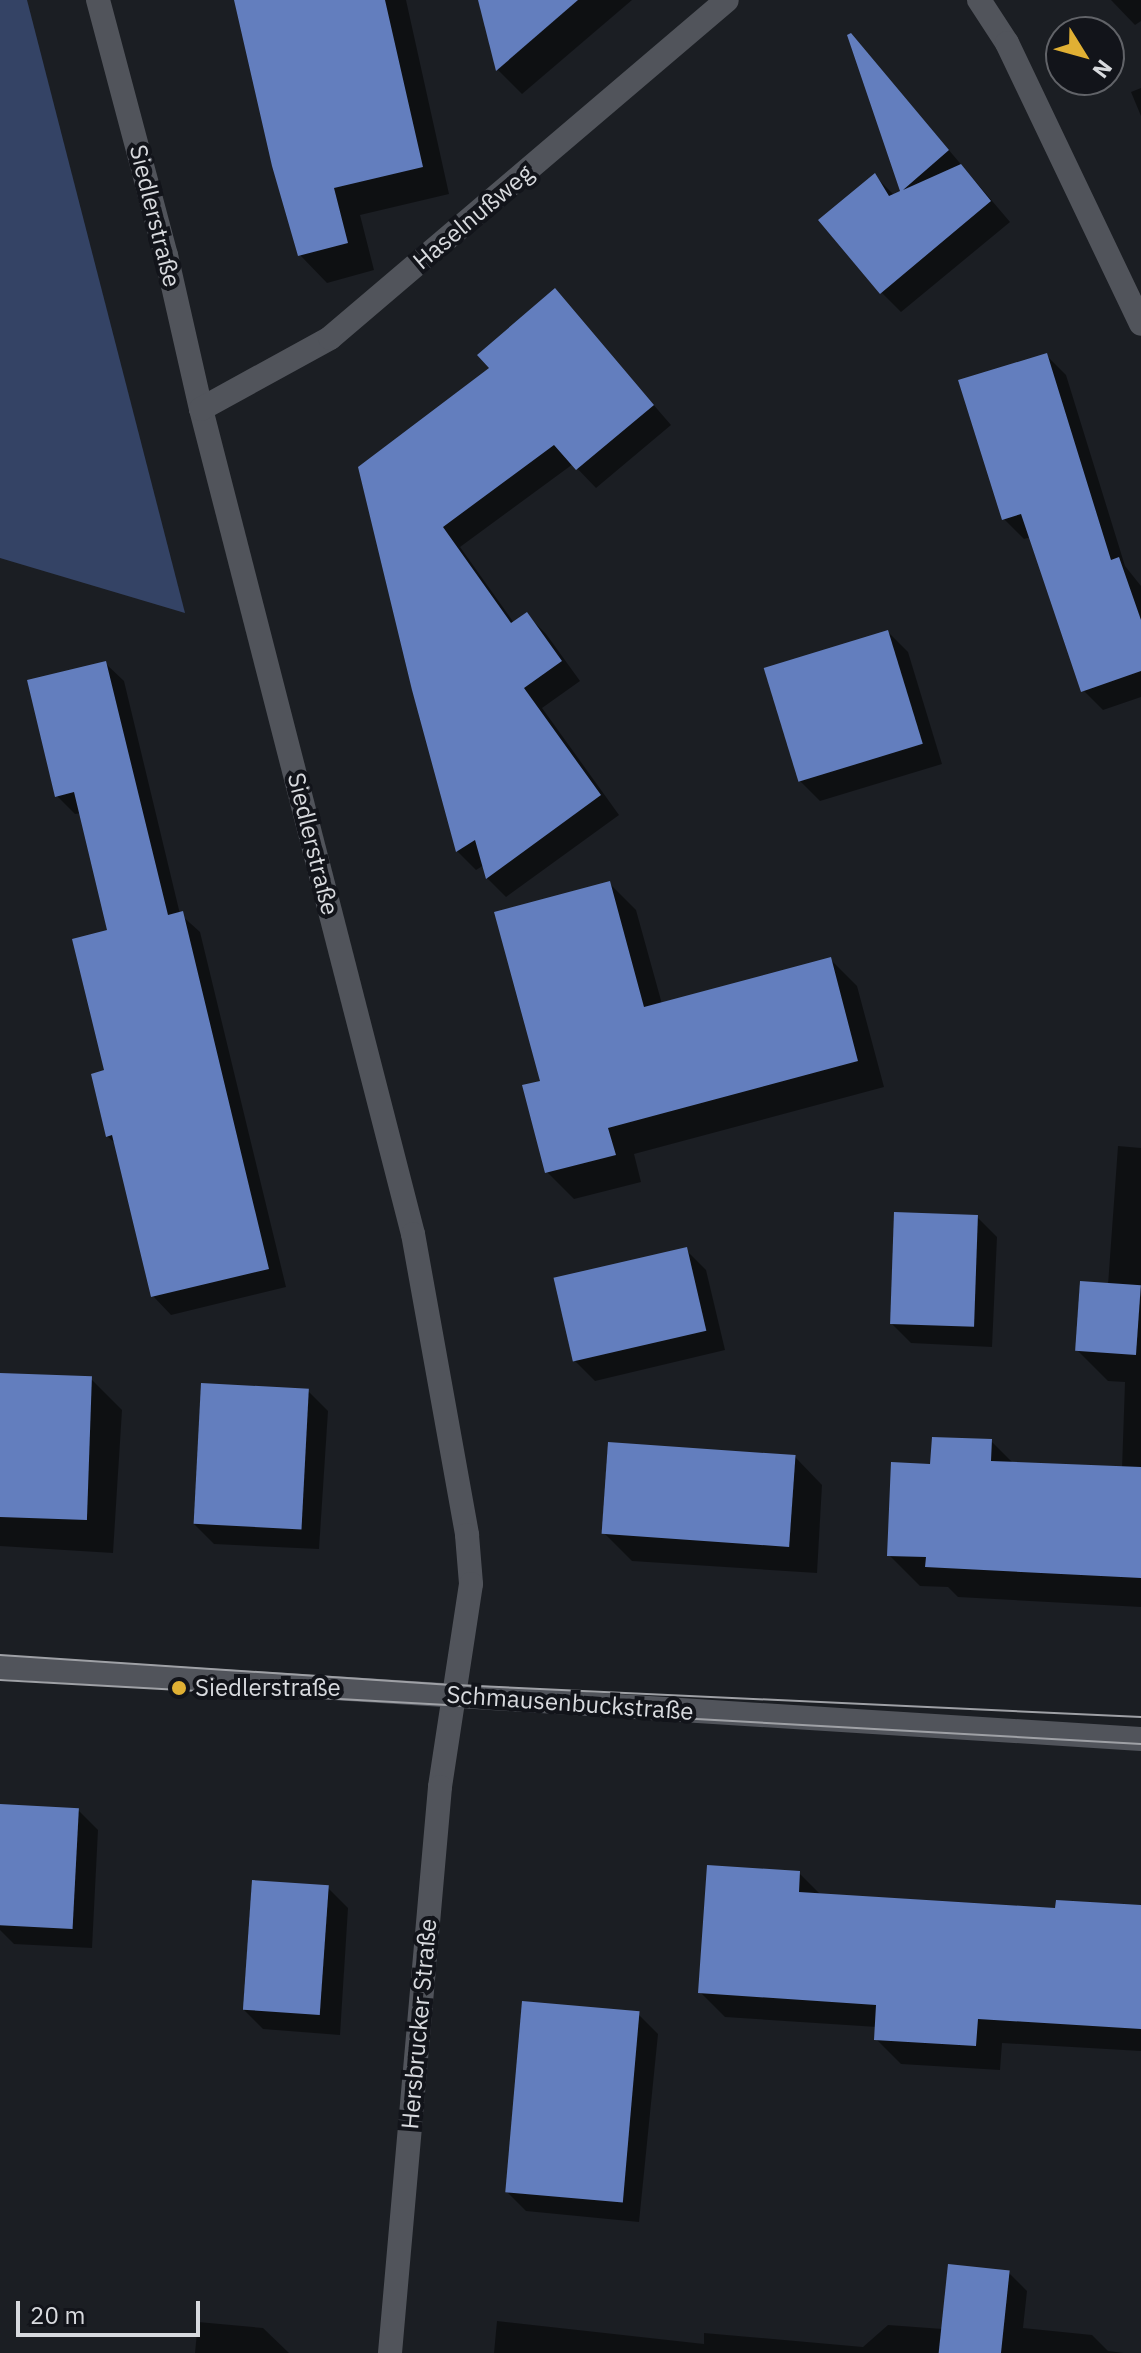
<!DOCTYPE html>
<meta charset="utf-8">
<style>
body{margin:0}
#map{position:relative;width:1141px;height:2353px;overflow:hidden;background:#1b1e23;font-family:"IBM Plex Sans",sans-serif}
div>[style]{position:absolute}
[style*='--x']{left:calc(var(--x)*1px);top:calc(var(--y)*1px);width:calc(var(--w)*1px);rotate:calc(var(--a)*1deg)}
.green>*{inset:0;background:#344365}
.shadow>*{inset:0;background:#0007}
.building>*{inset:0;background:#637ebe;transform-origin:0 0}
.minor>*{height:24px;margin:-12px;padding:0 12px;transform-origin:12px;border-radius:12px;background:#51545b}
.tertiary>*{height:24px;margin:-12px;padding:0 12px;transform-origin:12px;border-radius:12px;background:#51545b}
.tram>*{height:2px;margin:-1px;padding:0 1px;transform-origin:1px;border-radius:1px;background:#9fa1a6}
.dots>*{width:22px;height:22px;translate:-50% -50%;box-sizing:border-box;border:4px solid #12141a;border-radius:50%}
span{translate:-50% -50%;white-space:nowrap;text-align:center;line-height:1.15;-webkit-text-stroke:8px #12141a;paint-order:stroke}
.street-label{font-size:24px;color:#d8dade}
.poi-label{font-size:24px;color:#d8dade}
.left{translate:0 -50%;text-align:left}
.north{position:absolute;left:1045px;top:16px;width:80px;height:80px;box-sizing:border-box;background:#12141a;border:2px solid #616368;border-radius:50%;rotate:127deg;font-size:22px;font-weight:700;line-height:32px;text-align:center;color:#d8dade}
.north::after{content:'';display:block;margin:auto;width:28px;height:36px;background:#e0b034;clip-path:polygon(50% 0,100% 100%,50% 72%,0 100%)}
.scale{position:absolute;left:16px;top:2301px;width:184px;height:36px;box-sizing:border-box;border:4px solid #d8dade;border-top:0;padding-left:10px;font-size:24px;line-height:28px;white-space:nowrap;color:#d8dade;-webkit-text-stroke:6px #12141a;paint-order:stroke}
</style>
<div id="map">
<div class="green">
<i style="clip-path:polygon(0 0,27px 0,185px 613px,0 558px)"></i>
</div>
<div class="shadow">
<i style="clip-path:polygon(238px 0,406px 0,449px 194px,360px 215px,374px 270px,327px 283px,300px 255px)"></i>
<i style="clip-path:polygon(480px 0,632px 0,522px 94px,498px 70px)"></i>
<i style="clip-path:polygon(1111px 0,1141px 0,1141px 21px,1135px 25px)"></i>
<i style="clip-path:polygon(851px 35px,1010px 222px,901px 312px,881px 292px,875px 176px,894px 195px,903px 192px)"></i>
<i style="clip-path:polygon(1141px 88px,1141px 116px,1131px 92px)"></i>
<i style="clip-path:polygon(555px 291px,671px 425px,596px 488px,573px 464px,460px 547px,514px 623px,527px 615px,546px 634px,580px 681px,542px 708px,619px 815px,506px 897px,487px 878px,484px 865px,476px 870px,457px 851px,360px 467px,492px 368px)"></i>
<i style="clip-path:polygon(1046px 355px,1066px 375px,1125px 566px,1141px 586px,1141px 697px,1103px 710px,1083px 690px,1031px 537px,1024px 539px,1004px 519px)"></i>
<i style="clip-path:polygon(888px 632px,908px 652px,942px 764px,820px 801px,800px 781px)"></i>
<i style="clip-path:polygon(105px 663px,124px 681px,180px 914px,200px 932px,286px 1287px,171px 1315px,153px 1296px,116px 1144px,107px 1136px,110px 932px,81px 813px,75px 814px,57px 796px)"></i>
<i style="clip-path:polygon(609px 883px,636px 910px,662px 1004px,830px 959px,857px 986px,884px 1087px,634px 1154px,641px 1182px,574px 1199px,547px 1172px,524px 1087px,542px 1082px)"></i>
<i style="clip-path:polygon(1118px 1146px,1141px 1148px,1141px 1607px,958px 1597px,948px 1587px,920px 1586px,889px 1555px,932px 1466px,991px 1441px,1014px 1464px,1122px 1469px,1125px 1382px,1108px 1381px,1077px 1350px,1108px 1285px)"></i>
<i style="clip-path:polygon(977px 1217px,997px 1237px,992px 1347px,911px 1343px,891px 1323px)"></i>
<i style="clip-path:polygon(686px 1250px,706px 1270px,725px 1350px,595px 1381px,575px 1361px)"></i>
<i style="clip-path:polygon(0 1374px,91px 1379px,122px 1410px,113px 1553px,0 1546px)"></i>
<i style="clip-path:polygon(308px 1391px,328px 1411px,319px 1549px,214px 1544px,194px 1524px)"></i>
<i style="clip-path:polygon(795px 1457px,822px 1485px,817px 1573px,632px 1561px,604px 1533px)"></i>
<i style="clip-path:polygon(0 1807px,78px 1810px,98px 1830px,92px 1948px,14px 1944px,0 1930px)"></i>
<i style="clip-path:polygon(799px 1873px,822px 1896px,1057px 1910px,1141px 1907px,1141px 2051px,1002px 2043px,1000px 2070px,901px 2064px,876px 2039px,877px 2027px,725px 2017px,700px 1992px)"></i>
<i style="clip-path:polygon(328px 1888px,348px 1908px,340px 2035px,263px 2029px,243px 2009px)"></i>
<i style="clip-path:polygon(638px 2014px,658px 2034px,639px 2222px,526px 2211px,506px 2191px)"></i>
<i style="clip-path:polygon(1009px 2273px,1027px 2291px,1023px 2328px,1092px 2335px,1108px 2351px,1124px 2353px,494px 2353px,497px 2321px,704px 2344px,704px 2333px,863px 2347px,888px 2325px,943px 2329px)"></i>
<i style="clip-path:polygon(198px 2322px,263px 2328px,289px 2353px,195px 2353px)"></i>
</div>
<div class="building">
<i style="clip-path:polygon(234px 0,385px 0,423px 167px,334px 188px,348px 243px,298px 256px,272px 166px)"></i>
<i style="clip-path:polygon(478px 0,578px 0,496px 71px)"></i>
<i style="clip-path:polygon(851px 33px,949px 150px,903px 190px,961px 164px,991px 201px,880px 294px,818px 220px,875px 173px,889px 196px,900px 191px,847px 35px)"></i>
<i style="clip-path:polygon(555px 288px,654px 405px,576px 470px,554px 445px,443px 527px,511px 623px,527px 612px,562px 661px,524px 688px,601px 795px,486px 879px,475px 840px,456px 852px,412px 690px,358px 467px,489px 368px,477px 355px)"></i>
<i style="clip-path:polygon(1047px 353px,1111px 560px,1119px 557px,1141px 620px,1141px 671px,1081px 692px,1021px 514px,1002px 520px,958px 380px)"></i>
<i style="left:888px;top:630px;width:119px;height:130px;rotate:73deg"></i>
<i style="clip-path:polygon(106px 661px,168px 915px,183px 911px,269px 1269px,151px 1297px,112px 1135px,106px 1137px,91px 1074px,104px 1070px,72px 939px,107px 930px,74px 792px,55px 797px,27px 680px)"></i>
<i style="clip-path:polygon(610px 881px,644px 1007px,831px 957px,858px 1061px,608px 1128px,616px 1155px,545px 1173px,522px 1085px,540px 1081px,494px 912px)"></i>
<i style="left:894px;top:1212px;width:84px;height:112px;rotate:2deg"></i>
<i style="left:687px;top:1247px;width:86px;height:137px;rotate:77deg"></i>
<i style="left:1080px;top:1281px;width:61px;height:70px;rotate:4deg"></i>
<i style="left:0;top:1373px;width:92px;height:144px;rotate:2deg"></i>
<i style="left:201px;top:1383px;width:108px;height:141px;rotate:3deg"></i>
<i style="clip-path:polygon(932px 1437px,992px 1439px,991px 1461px,1141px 1467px,1141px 1578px,925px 1567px,926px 1557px,887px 1556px,891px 1462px,930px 1464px)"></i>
<i style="left:608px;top:1442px;width:188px;height:92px;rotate:4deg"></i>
<i style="left:0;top:1804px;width:79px;height:121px;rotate:3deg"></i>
<i style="clip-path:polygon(707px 1865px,800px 1871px,799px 1892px,1055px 1908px,1056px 1900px,1141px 1905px,1141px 2029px,978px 2019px,976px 2046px,874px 2040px,876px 2005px,698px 1993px)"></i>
<i style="left:252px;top:1880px;width:77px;height:130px;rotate:4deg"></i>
<i style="left:522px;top:2001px;width:118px;height:192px;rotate:5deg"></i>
<i style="left:948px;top:2264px;width:62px;height:90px;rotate:6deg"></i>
</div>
<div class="minor">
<i style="--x:98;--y:0;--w:264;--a:75.1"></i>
<i style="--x:166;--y:255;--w:158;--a:77.2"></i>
<i style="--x:201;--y:409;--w:852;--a:75.59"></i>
<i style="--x:413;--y:1234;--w:306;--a:79.8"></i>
<i style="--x:467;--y:1535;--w:49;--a:85.3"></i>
<i style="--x:471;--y:1584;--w:205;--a:98.7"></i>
<i style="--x:440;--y:1787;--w:568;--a:95.05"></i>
<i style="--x:979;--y:0;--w:51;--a:56.9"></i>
<i style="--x:1007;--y:43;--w:311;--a:64.5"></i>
<i style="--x:201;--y:409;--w:147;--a:-28.8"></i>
<i style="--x:330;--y:338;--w:521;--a:-40.41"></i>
</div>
<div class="tertiary">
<i style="--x:0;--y:1667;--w:1143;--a:3.61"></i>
</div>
<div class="tram">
<i style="--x:0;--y:1655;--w:456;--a:3.8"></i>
<i style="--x:455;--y:1685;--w:687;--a:2.67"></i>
<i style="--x:0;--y:1680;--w:1143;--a:3.21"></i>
</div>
<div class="dots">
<i style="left:179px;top:1688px;background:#e0b034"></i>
</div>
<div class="street-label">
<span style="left:155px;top:216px;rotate:76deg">Siedlerstraße</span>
<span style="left:473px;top:217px;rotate:-40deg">Haselnußweg</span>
<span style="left:313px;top:844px;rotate:76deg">Siedlerstraße</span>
<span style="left:570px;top:1703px;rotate:4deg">Schmausenbuckstraße</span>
<span style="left:419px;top:2024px;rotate:-85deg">Hersbrucker Straße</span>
</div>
<div class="poi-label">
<span class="left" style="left:195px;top:1688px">Siedlerstraße</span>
</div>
<div class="north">N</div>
<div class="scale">20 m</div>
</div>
